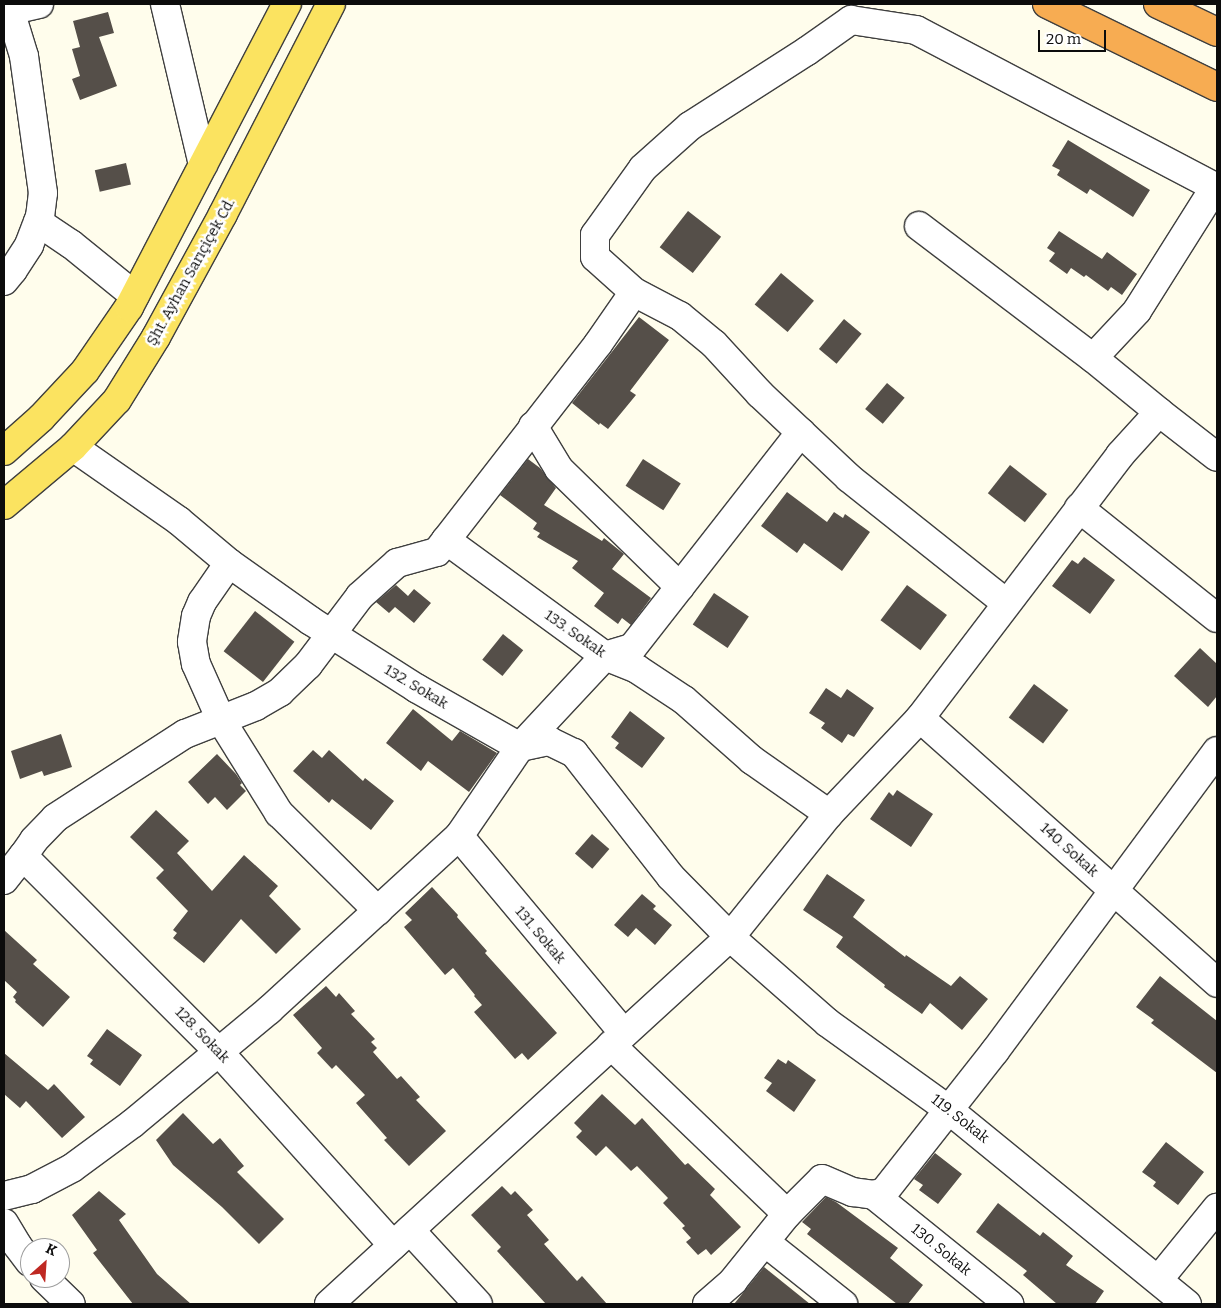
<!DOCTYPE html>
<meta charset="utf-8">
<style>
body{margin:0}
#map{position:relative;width:1221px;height:1308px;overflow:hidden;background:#fffdec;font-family:Bitter,serif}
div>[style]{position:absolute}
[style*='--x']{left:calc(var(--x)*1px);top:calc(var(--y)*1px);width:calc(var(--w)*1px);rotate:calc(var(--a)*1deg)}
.building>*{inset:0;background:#554f49;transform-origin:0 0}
.roads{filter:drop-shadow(1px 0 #3f3f3f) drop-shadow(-1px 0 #3f3f3f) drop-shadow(0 1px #3f3f3f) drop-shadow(0 -1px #3f3f3f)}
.minor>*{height:28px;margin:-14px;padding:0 14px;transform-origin:14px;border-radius:14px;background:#fff}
.major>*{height:28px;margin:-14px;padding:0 14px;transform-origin:14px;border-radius:14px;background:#fbe360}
.highway>*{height:28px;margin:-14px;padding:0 14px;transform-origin:14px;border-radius:14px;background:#f7ac52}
span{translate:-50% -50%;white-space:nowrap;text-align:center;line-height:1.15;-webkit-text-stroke:5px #fff;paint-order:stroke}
.street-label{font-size:15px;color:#0c0c0c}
.frame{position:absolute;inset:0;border:5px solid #0c0c0c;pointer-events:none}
.north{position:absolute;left:20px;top:1238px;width:50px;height:50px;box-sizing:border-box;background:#fff;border:1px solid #9e9e9e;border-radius:50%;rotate:26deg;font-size:14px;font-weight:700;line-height:20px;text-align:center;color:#0c0c0c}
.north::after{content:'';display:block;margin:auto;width:18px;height:22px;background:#bf2822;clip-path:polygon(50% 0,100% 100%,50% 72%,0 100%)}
.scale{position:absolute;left:1038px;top:30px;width:68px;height:22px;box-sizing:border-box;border:2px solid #0c0c0c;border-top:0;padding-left:6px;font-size:15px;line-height:18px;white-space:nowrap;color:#0c0c0c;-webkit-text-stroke:4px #fff;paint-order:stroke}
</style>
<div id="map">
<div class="building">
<i style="clip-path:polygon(108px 12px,114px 33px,99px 37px,117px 86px,80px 100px,72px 79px,80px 76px,72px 49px,80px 47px,73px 21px)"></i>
<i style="clip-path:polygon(1068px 140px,1150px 190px,1133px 217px,1090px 189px,1087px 194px,1057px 175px,1060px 170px,1052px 166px)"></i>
<i style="left:126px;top:163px;width:22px;height:32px;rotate:77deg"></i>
<i style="left:688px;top:211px;width:42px;height:46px;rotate:38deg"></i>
<i style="clip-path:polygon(1059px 231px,1102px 259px,1107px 252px,1137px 274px,1122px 295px,1111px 287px,1108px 291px,1086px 275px,1084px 277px,1071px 268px,1067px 274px,1049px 261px,1055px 253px,1047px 248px)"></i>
<i style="left:781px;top:273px;width:43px;height:41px;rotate:40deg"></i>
<i style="clip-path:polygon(639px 317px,669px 340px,630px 391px,636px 395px,608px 429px,600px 423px,599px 425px,572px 403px)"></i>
<i style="left:844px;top:319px;width:23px;height:39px;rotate:40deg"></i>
<i style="left:887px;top:383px;width:23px;height:34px;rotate:40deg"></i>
<i style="clip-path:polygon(528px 459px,540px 468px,556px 488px,544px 505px,602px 541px,604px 538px,624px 554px,612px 569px,651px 598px,631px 625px,622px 618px,618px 624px,594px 606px,604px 593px,572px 568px,578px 561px,537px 537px,540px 533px,533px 529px,537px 523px,500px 495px)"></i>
<i style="left:643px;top:459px;width:45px;height:32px;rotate:33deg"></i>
<i style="left:1010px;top:465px;width:47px;height:36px;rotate:38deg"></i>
<i style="clip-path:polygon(787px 492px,827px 522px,834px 512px,843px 518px,845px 514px,870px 532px,842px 571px,804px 543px,797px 553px,761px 526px)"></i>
<i style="clip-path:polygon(1084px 557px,1115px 580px,1090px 614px,1052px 586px,1072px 560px,1078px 564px)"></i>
<i style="clip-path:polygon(396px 585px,408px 596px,414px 589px,431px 603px,414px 623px,395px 607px,389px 613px,376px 602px)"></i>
<i style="left:907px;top:585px;width:50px;height:44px;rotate:37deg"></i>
<i style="left:714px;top:593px;width:42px;height:38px;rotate:34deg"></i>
<i style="left:255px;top:611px;width:50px;height:51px;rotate:38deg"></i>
<i style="left:503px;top:634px;width:26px;height:33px;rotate:39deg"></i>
<i style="clip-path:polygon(1200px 648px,1217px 664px,1217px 696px,1208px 707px,1174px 676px)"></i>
<i style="left:1034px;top:684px;width:43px;height:42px;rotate:37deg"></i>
<i style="clip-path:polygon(826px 688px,841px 698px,847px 689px,874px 708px,854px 737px,848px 734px,842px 743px,821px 728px,825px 723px,809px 713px)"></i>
<i style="clip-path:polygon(413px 709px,452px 741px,460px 731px,497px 753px,469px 792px,428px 761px,421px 771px,386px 743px)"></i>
<i style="clip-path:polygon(630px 711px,665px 738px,642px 768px,615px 748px,619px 743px,611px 737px)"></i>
<i style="clip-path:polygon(61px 734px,72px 767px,44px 776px,42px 771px,20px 779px,11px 751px)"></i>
<i style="clip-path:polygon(313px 750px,322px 758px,329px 750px,363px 781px,365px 778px,394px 801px,371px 830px,332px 799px,329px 803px,293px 771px)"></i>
<i style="clip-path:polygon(217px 754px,236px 774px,242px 783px,240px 785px,246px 791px,227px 810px,215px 797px,208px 804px,188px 782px)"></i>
<i style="clip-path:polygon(897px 790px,933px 814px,911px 847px,870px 819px,889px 792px,893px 796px)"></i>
<i style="clip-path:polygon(156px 810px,189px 841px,177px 853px,212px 891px,244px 855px,278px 886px,269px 896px,301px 929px,276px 954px,241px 919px,204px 963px,173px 938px,177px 933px,173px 930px,188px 911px,156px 878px,164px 870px,130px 837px)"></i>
<i style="left:592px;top:834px;width:23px;height:26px;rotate:41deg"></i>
<i style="clip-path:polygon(827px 874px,865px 900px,853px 917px,867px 928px,905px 957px,906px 955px,951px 986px,960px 976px,988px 999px,962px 1030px,930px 1003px,922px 1014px,884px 987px,885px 985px,836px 947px,843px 937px,803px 910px)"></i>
<i style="clip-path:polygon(432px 887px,458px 915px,457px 917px,487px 951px,485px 953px,557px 1033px,528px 1060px,522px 1053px,515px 1059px,474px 1012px,482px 1005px,474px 996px,475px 995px,453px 968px,445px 975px,404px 927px,412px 920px,405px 913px)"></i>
<i style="clip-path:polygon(642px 894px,656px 906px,653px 909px,672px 925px,655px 945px,636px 928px,628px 937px,614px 925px)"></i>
<i style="clip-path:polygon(4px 930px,37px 960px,33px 964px,70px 997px,43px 1027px,15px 1002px,16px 1000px,13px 997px,17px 992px,4px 980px)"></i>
<i style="clip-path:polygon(1160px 976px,1217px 1021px,1217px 1073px,1151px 1023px,1154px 1020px,1136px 1007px)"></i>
<i style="clip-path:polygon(326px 986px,336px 997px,339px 993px,355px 1011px,351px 1014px,375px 1039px,371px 1042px,377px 1048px,373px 1052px,397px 1079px,401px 1076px,420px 1097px,416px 1100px,446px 1131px,409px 1166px,384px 1140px,387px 1138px,356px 1103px,365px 1095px,336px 1065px,332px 1069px,317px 1053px,322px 1048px,293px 1015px)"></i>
<i style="clip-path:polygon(107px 1029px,142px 1055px,120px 1086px,90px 1064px,93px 1060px,87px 1056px)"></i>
<i style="clip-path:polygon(4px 1053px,48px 1090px,54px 1084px,85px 1117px,62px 1138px,26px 1101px,20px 1108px,4px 1094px)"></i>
<i style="clip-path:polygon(778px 1059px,786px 1064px,788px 1060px,816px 1080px,794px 1112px,766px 1091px,772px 1083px,764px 1078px)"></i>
<i style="clip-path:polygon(602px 1094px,635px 1125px,642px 1118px,685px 1165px,688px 1163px,715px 1189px,710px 1195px,741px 1227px,711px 1255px,706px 1249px,698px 1255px,686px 1242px,691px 1238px,682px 1228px,685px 1226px,663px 1203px,668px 1198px,637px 1166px,631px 1171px,606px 1146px,596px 1156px,576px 1137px,582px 1131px,574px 1123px)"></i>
<i style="clip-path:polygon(183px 1113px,213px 1144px,220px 1138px,244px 1166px,237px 1172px,284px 1219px,259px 1244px,222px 1207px,173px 1165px,156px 1140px)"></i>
<i style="clip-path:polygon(1166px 1142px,1204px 1172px,1178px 1205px,1153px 1186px,1156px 1182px,1142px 1172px)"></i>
<i style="clip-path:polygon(935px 1153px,962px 1174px,938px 1204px,919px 1190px,923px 1185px,914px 1179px)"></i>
<i style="clip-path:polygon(502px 1186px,511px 1195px,515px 1191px,533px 1210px,527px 1215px,549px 1240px,544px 1244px,577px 1281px,582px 1276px,607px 1304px,546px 1304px,497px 1251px,501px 1247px,471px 1215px)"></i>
<i style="clip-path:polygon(99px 1191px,126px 1214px,119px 1220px,157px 1274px,191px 1304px,133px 1304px,93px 1253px,97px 1250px,72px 1215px)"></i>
<i style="clip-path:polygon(826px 1197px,836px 1202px,898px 1248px,890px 1258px,923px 1285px,908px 1304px,897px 1304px,807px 1234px,811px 1229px,802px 1222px)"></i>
<i style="clip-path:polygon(998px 1203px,1040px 1236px,1043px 1232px,1073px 1256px,1066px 1265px,1104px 1291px,1095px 1304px,1057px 1304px,1023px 1275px,1027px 1271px,976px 1232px)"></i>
<i style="clip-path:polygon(764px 1267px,810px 1304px,734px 1304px)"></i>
</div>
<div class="roads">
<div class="minor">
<i style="--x:165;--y:4;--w:165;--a:76.7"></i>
<i style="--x:4;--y:12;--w:36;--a:-13"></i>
<i style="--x:38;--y:222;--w:40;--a:34"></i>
<i style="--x:71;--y:244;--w:82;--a:39.1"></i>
<i style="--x:919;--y:226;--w:218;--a:37.2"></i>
<i style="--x:1093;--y:358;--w:85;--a:39.3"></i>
<i style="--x:4;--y:281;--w:14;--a:-51"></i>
<i style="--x:13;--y:270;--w:30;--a:-57"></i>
<i style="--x:29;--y:245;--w:30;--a:-69"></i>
<i style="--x:40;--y:217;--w:24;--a:-83"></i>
<i style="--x:43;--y:193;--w:138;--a:-97.9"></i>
<i style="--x:24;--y:56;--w:54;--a:-107.1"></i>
<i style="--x:634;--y:292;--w:52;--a:-138.1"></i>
<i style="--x:595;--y:257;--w:22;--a:-90"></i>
<i style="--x:595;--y:235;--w:82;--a:-54.4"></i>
<i style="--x:643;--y:168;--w:63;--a:-41.8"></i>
<i style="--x:690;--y:126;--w:139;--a:-32.7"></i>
<i style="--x:807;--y:51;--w:54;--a:-35.2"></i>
<i style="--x:851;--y:20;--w:66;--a:8.7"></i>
<i style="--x:916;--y:30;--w:338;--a:27.7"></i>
<i style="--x:1215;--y:187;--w:146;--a:122.2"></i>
<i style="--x:1137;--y:311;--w:64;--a:133.1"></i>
<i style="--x:533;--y:426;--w:50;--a:58.8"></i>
<i style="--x:559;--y:469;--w:169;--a:44.3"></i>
<i style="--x:73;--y:447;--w:129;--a:34.9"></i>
<i style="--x:179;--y:521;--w:65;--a:40"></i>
<i style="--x:229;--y:563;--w:100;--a:35.3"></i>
<i style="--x:311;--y:621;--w:125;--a:32.5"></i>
<i style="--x:416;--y:688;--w:120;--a:29.6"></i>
<i style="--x:520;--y:747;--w:30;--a:-12"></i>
<i style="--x:549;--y:741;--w:28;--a:26"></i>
<i style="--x:574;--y:753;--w:157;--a:52"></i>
<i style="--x:671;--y:877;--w:84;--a:45.5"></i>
<i style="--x:730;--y:937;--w:130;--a:41.3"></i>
<i style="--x:828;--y:1023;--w:149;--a:35.7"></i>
<i style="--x:949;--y:1110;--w:307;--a:39.2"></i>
<i style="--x:1079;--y:508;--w:176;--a:38.6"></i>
<i style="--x:446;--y:540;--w:248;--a:-52.2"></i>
<i style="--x:598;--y:344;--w:63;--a:-55.3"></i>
<i style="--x:634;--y:292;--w:52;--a:27.6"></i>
<i style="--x:680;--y:316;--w:44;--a:39.5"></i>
<i style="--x:714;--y:344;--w:68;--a:47.4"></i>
<i style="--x:760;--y:394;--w:122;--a:43.3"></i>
<i style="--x:849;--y:478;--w:201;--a:38.5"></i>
<i style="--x:229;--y:563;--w:47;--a:124.7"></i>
<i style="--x:202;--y:602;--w:15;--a:113"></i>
<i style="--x:196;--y:616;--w:26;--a:99"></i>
<i style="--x:192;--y:642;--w:22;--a:80"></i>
<i style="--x:196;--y:664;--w:61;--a:65.9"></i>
<i style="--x:221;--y:720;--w:110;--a:58.1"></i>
<i style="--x:279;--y:813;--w:139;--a:44.7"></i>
<i style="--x:920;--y:718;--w:398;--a:41.7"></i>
<i style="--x:459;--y:836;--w:257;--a:50.1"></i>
<i style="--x:23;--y:856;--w:19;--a:-55"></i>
<i style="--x:34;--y:840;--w:30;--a:-46"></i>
<i style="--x:55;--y:818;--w:155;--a:-32.9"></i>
<i style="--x:185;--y:734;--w:76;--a:-21.5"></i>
<i style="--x:256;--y:706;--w:28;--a:-30"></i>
<i style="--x:280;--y:692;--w:39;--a:-44"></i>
<i style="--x:308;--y:665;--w:86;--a:-53"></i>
<i style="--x:360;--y:596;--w:50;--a:-41.7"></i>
<i style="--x:397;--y:563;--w:41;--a:-15.4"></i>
<i style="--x:437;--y:552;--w:15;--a:-53"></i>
<i style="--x:446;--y:540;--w:197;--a:36.1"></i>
<i style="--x:605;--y:656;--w:35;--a:22"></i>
<i style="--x:637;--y:669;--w:56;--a:33.4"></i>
<i style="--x:684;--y:700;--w:91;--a:41.4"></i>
<i style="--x:752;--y:760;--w:94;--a:35"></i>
<i style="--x:4;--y:880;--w:31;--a:-52"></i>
<i style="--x:23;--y:856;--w:277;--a:45"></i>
<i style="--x:219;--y:1052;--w:260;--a:48"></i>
<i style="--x:611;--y:1045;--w:244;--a:43.8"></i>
<i style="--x:874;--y:1195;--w:174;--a:38.9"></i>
<i style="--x:4;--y:1196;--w:29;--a:-14"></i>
<i style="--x:32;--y:1189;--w:45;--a:-27.7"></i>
<i style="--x:72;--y:1168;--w:76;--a:-36.4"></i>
<i style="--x:133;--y:1123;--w:177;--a:-39.7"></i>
<i style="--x:269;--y:1010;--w:258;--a:-42.5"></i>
<i style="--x:459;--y:836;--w:108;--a:-55.6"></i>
<i style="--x:520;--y:747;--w:125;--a:-47"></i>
<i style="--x:605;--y:656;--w:28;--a:-17"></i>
<i style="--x:632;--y:648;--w:274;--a:-52"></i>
<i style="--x:4;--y:1223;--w:26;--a:59"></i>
<i style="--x:17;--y:1245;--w:21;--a:53"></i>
<i style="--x:410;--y:1230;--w:100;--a:47.4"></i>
<i style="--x:765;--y:1242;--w:100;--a:38.5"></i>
<i style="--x:44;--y:1278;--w:37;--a:44"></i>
<i style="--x:1159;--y:1279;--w:92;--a:-50.8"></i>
<i style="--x:329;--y:1304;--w:544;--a:-42.47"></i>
<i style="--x:730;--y:937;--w:158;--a:-51.2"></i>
<i style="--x:829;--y:814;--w:132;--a:-46.5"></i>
<i style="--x:920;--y:718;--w:330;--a:-52.7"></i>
<i style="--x:1120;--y:455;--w:58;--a:-47.8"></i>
<i style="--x:1159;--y:412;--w:73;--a:37.8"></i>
<i style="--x:707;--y:1304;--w:35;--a:-41"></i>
<i style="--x:733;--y:1281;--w:86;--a:-51.1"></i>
<i style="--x:787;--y:1214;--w:49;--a:-45"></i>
<i style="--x:822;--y:1179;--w:34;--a:23"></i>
<i style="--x:853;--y:1192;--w:21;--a:8"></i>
<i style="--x:874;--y:1195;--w:10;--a:-17"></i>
<i style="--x:884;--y:1192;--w:179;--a:-51.8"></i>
<i style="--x:995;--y:1051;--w:373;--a:-53.5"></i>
</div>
<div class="major">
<i style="--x:4;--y:451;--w:50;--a:-41.7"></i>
<i style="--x:41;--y:418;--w:64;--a:-46.9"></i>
<i style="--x:85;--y:371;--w:78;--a:-55.5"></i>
<i style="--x:129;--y:307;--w:342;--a:-62.5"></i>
<i style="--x:4;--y:505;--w:90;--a:-40"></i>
<i style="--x:73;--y:447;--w:64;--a:-46.9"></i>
<i style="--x:117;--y:400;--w:74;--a:-58.2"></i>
<i style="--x:156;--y:337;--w:140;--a:-61.4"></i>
<i style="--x:223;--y:214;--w:236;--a:-62.8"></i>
</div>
<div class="highway">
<i style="--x:1047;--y:4;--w:189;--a:26"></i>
<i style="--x:1158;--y:4;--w:65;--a:25.4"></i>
</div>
</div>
<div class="street-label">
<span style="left:191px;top:272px;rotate:-61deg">Şht. Ayhan Sarıçiçek Cd.</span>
<span style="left:575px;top:634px;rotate:35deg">133. Sokak</span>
<span style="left:416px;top:687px;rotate:31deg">132. Sokak</span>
<span style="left:1069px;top:850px;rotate:42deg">140. Sokak</span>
<span style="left:540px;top:935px;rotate:50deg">131. Sokak</span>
<span style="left:202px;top:1035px;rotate:46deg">128. Sokak</span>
<span style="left:960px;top:1119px;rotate:38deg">119. Sokak</span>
<span style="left:941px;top:1250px;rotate:39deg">130. Sokak</span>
</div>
<div class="frame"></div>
<div class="north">K</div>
<div class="scale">20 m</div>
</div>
